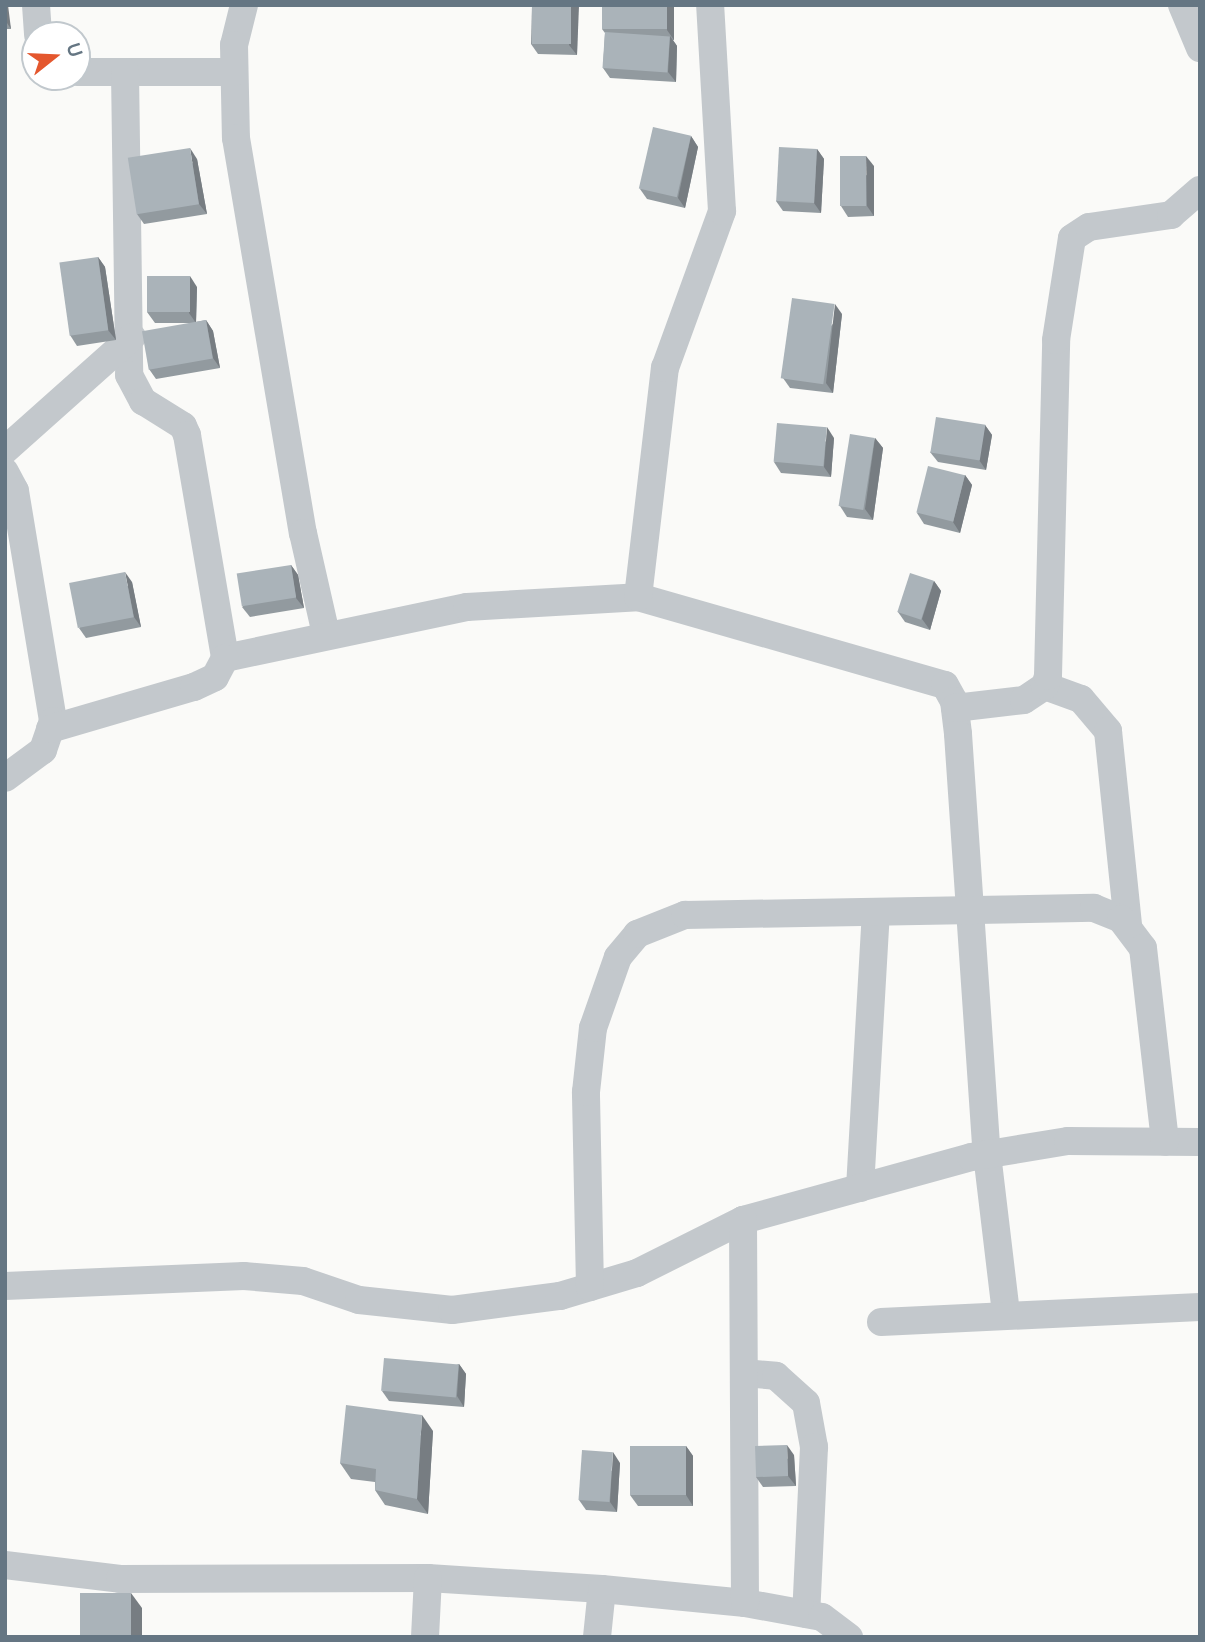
<!DOCTYPE html>
<style>
body{margin:0}
#map{position:relative;width:1205px;height:1642px;overflow:hidden;background:#fafaf8;font-family:Cabin,sans-serif}
div>[style]{position:absolute}
[style*='--x']{left:calc(var(--x)*1px);top:calc(var(--y)*1px);width:calc(var(--w)*1px);rotate:calc(var(--a)*1deg)}
.street>*{height:28px;margin:-14px;padding:0 14px;transform-origin:14px;border-radius:14px;background:#c3c8cc}
.wall>*{inset:0;background:#929a9f}
.shaded-wall>*{inset:0;background:#777d82}
.building>*{inset:0;background:#aab3b9;transform-origin:0 0}
span{translate:-50% -50%;white-space:nowrap;text-align:center;line-height:1.15;-webkit-text-stroke:7px #fff;paint-order:stroke}
.frame{position:absolute;inset:0;border:7px solid #657683;pointer-events:none}
.north{position:absolute;left:21px;top:21px;width:70px;height:70px;box-sizing:border-box;background:#fff;border:2px solid #c1c8cd;border-radius:50%;rotate:72deg;font-size:19px;font-weight:700;line-height:28px;text-align:center;color:#657683}
.north::after{content:'';display:block;margin:auto;width:24px;height:32px;background:#e4572e;clip-path:polygon(50% 0,100% 100%,50% 72%,0 100%)}
</style>
<div id="map">
<div class="street">
<i style="--x:36;--y:5;--w:30;--a:86"></i>
<i style="--x:244;--y:5;--w:41;--a:104"></i>
<i style="--x:234;--y:45;--w:93;--a:88.8"></i>
<i style="--x:236;--y:138;--w:401;--a:80.4"></i>
<i style="--x:303;--y:533;--w:104;--a:77.2"></i>
<i style="--x:1182;--y:5;--w:47;--a:67.3"></i>
<i style="--x:77;--y:72;--w:156;--a:0"></i>
<i style="--x:125;--y:72;--w:303;--a:89.2"></i>
<i style="--x:129;--y:375;--w:30;--a:62"></i>
<i style="--x:143;--y:401;--w:47;--a:32"></i>
<i style="--x:183;--y:426;--w:10;--a:66"></i>
<i style="--x:187;--y:435;--w:226;--a:80.3"></i>
<i style="--x:225;--y:658;--w:247;--a:-11.9"></i>
<i style="--x:467;--y:607;--w:171;--a:-3.3"></i>
<i style="--x:638;--y:597;--w:319;--a:16"></i>
<i style="--x:945;--y:685;--w:18;--a:61"></i>
<i style="--x:954;--y:701;--w:33;--a:83"></i>
<i style="--x:958;--y:734;--w:421;--a:86.1"></i>
<i style="--x:987;--y:1154;--w:160;--a:83.2"></i>
<i style="--x:5;--y:450;--w:170;--a:-41.7"></i>
<i style="--x:5;--y:472;--w:21;--a:62"></i>
<i style="--x:15;--y:491;--w:233;--a:80.6"></i>
<i style="--x:53;--y:721;--w:31;--a:109"></i>
<i style="--x:43;--y:750;--w:47;--a:143.6"></i>
<i style="--x:638;--y:597;--w:231;--a:-83.3"></i>
<i style="--x:665;--y:368;--w:167;--a:-70"></i>
<i style="--x:722;--y:211;--w:206;--a:-93.3"></i>
<i style="--x:1045;--y:686;--w:38;--a:20"></i>
<i style="--x:1081;--y:699;--w:42;--a:49.8"></i>
<i style="--x:1108;--y:731;--w:196;--a:84.1"></i>
<i style="--x:955;--y:708;--w:69;--a:-6.6"></i>
<i style="--x:1024;--y:700;--w:25;--a:-34"></i>
<i style="--x:1045;--y:686;--w:10;--a:-73"></i>
<i style="--x:1048;--y:676;--w:336;--a:-88.6"></i>
<i style="--x:1056;--y:340;--w:103;--a:-81.1"></i>
<i style="--x:1072;--y:238;--w:20;--a:-33"></i>
<i style="--x:1089;--y:227;--w:83;--a:-8.3"></i>
<i style="--x:1171;--y:215;--w:38;--a:-41"></i>
<i style="--x:50;--y:729;--w:150;--a:-16.3"></i>
<i style="--x:194;--y:687;--w:23;--a:-25"></i>
<i style="--x:215;--y:677;--w:21;--a:-62"></i>
<i style="--x:860;--y:1188;--w:276;--a:-86.7"></i>
<i style="--x:5;--y:1286;--w:239;--a:-2.4"></i>
<i style="--x:244;--y:1276;--w:59;--a:4.8"></i>
<i style="--x:303;--y:1281;--w:59;--a:18.7"></i>
<i style="--x:359;--y:1300;--w:94;--a:6.1"></i>
<i style="--x:452;--y:1310;--w:109;--a:-7.4"></i>
<i style="--x:560;--y:1296;--w:80;--a:-16.6"></i>
<i style="--x:637;--y:1273;--w:119;--a:-26.6"></i>
<i style="--x:743;--y:1220;--w:237;--a:-15.4"></i>
<i style="--x:971;--y:1157;--w:98;--a:-9.4"></i>
<i style="--x:1068;--y:1141;--w:132;--a:0.4"></i>
<i style="--x:590;--y:1287;--w:195;--a:-91.2"></i>
<i style="--x:586;--y:1092;--w:64;--a:-83.8"></i>
<i style="--x:593;--y:1028;--w:75;--a:-70.6"></i>
<i style="--x:618;--y:957;--w:30;--a:-50"></i>
<i style="--x:637;--y:934;--w:52;--a:-21.6"></i>
<i style="--x:685;--y:915;--w:409;--a:-1"></i>
<i style="--x:1094;--y:908;--w:29;--a:22"></i>
<i style="--x:1121;--y:919;--w:36;--a:53"></i>
<i style="--x:1143;--y:948;--w:195;--a:83.5"></i>
<i style="--x:881;--y:1322;--w:319;--a:-2.7"></i>
<i style="--x:744;--y:1373;--w:32;--a:5"></i>
<i style="--x:776;--y:1376;--w:40;--a:42"></i>
<i style="--x:806;--y:1403;--w:45;--a:79.7"></i>
<i style="--x:814;--y:1447;--w:167;--a:92.7"></i>
<i style="--x:5;--y:1565;--w:116;--a:6.9"></i>
<i style="--x:120;--y:1579;--w:308;--a:-0.2"></i>
<i style="--x:428;--y:1578;--w:174;--a:3.6"></i>
<i style="--x:745;--y:1603;--w:78;--a:10.3"></i>
<i style="--x:822;--y:1617;--w:34;--a:37"></i>
<i style="--x:425;--y:1637;--w:59;--a:-87.1"></i>
<i style="--x:597;--y:1637;--w:48;--a:-84.1"></i>
<i style="--x:602;--y:1589;--w:144;--a:5.6"></i>
<i style="--x:745;--y:1603;--w:383;--a:-90.3"></i>
</div>
<div class="wall">
<i style="clip-path:polygon(5px 5px,11px 29px,5px 29px)"></i>
<i style="clip-path:polygon(532px 5px,578px 5px,577px 55px,538px 54px,531px 44px)"></i>
<i style="clip-path:polygon(602px 5px,673px 5px,674px 7px,674px 40px,673px 40px,677px 46px,676px 82px,610px 78px,603px 68px,605px 33px,602px 29px)"></i>
<i style="clip-path:polygon(691px 136px,698px 147px,685px 208px,647px 199px,640px 189px)"></i>
<i style="clip-path:polygon(817px 149px,824px 159px,821px 213px,783px 211px,776px 201px)"></i>
<i style="clip-path:polygon(197px 159px,207px 214px,144px 224px,137px 214px)"></i>
<i style="clip-path:polygon(874px 166px,874px 216px,848px 217px,841px 206px)"></i>
<i style="clip-path:polygon(98px 257px,105px 267px,116px 340px,77px 346px,70px 335px)"></i>
<i style="clip-path:polygon(197px 287px,196px 322px,206px 320px,213px 331px,220px 368px,156px 379px,149px 369px,192px 323px,155px 323px,147px 312px)"></i>
<i style="clip-path:polygon(842px 314px,833px 393px,790px 388px,783px 378px)"></i>
<i style="clip-path:polygon(985px 425px,992px 435px,986px 470px,938px 462px,930px 452px)"></i>
<i style="clip-path:polygon(834px 438px,831px 477px,781px 473px,774px 462px)"></i>
<i style="clip-path:polygon(875px 438px,883px 448px,873px 520px,847px 517px,840px 506px)"></i>
<i style="clip-path:polygon(965px 475px,972px 485px,960px 533px,924px 524px,917px 513px)"></i>
<i style="clip-path:polygon(291px 565px,298px 575px,304px 608px,250px 617px,242px 607px)"></i>
<i style="clip-path:polygon(934px 581px,941px 591px,930px 630px,905px 622px,898px 612px)"></i>
<i style="clip-path:polygon(132px 582px,141px 627px,86px 638px,79px 628px)"></i>
<i style="clip-path:polygon(459px 1364px,466px 1374px,464px 1407px,389px 1401px,382px 1391px)"></i>
<i style="clip-path:polygon(433px 1431px,428px 1514px,385px 1505px,375px 1490px,375px 1482px,351px 1479px,340px 1463px)"></i>
<i style="clip-path:polygon(686px 1446px,693px 1456px,693px 1506px,638px 1506px,630px 1495px)"></i>
<i style="clip-path:polygon(794px 1455px,796px 1486px,763px 1487px,756px 1477px)"></i>
<i style="clip-path:polygon(620px 1463px,617px 1512px,586px 1510px,579px 1500px)"></i>
</div>
<div class="shaded-wall">
<i style="clip-path:polygon(5px 5px,8px 5px,11px 29px,5px 20px)"></i>
<i style="clip-path:polygon(571px 5px,579px 6px,577px 55px,569px 45px)"></i>
<i style="clip-path:polygon(667px 5px,673px 5px,674px 7px,674px 40px,667px 30px)"></i>
<i style="clip-path:polygon(670px 36px,677px 46px,676px 82px,668px 72px)"></i>
<i style="clip-path:polygon(691px 136px,698px 147px,685px 208px,678px 198px)"></i>
<i style="clip-path:polygon(190px 148px,197px 159px,207px 214px,199px 204px)"></i>
<i style="clip-path:polygon(817px 149px,824px 159px,821px 213px,814px 203px)"></i>
<i style="clip-path:polygon(866px 156px,874px 166px,874px 216px,867px 206px)"></i>
<i style="clip-path:polygon(98px 257px,105px 267px,116px 340px,108px 330px)"></i>
<i style="clip-path:polygon(190px 276px,197px 287px,196px 323px,189px 313px)"></i>
<i style="clip-path:polygon(835px 304px,842px 314px,833px 393px,826px 383px)"></i>
<i style="clip-path:polygon(206px 320px,213px 331px,220px 368px,213px 358px)"></i>
<i style="clip-path:polygon(985px 425px,992px 435px,986px 470px,979px 460px)"></i>
<i style="clip-path:polygon(827px 427px,834px 438px,831px 477px,824px 467px)"></i>
<i style="clip-path:polygon(875px 438px,883px 448px,873px 520px,865px 509px)"></i>
<i style="clip-path:polygon(965px 475px,972px 485px,960px 533px,953px 522px)"></i>
<i style="clip-path:polygon(291px 565px,298px 575px,304px 608px,296px 598px)"></i>
<i style="clip-path:polygon(125px 572px,132px 582px,141px 627px,134px 617px)"></i>
<i style="clip-path:polygon(934px 581px,941px 591px,930px 630px,922px 619px)"></i>
<i style="clip-path:polygon(459px 1364px,466px 1374px,464px 1407px,457px 1396px)"></i>
<i style="clip-path:polygon(422px 1415px,433px 1431px,428px 1514px,417px 1499px)"></i>
<i style="clip-path:polygon(787px 1445px,794px 1455px,796px 1486px,788px 1476px)"></i>
<i style="clip-path:polygon(686px 1446px,693px 1456px,693px 1506px,686px 1495px)"></i>
<i style="clip-path:polygon(613px 1452px,620px 1463px,617px 1512px,610px 1502px)"></i>
<i style="clip-path:polygon(131px 1593px,142px 1608px,142px 1637px,131px 1637px)"></i>
</div>
<div class="building">
<i style="left:532px;top:5px;width:39px;height:39px"></i>
<i style="left:602px;top:5px;width:65px;height:24px"></i>
<i style="left:605px;top:32px;width:65px;height:36px;rotate:4deg"></i>
<i style="left:653px;top:127px;width:39px;height:63px;rotate:13deg"></i>
<i style="left:779px;top:147px;width:38px;height:54px;rotate:3deg"></i>
<i style="left:190px;top:148px;width:57px;height:63px;rotate:81deg"></i>
<i style="left:840px;top:156px;width:26px;height:50px"></i>
<i style="left:98px;top:257px;width:74px;height:39px;rotate:82deg"></i>
<i style="left:147px;top:276px;width:43px;height:36px"></i>
<i style="left:792px;top:298px;width:43px;height:81px;rotate:8deg"></i>
<i style="left:206px;top:320px;width:39px;height:65px;rotate:80deg"></i>
<i style="left:936px;top:417px;width:50px;height:36px;rotate:9deg"></i>
<i style="left:777px;top:423px;width:50px;height:39px;rotate:5deg"></i>
<i style="left:850px;top:434px;width:25px;height:73px;rotate:9deg"></i>
<i style="left:928px;top:466px;width:38px;height:48px;rotate:14deg"></i>
<i style="left:291px;top:565px;width:33px;height:55px;rotate:81deg"></i>
<i style="left:125px;top:572px;width:46px;height:57px;rotate:79deg"></i>
<i style="left:910px;top:573px;width:25px;height:41px;rotate:18deg"></i>
<i style="left:384px;top:1358px;width:75px;height:33px;rotate:5deg"></i>
<i style="clip-path:polygon(346px 1405px,422px 1415px,417px 1499px,375px 1490px,376px 1469px,340px 1463px)"></i>
<i style="left:787px;top:1445px;width:31px;height:32px;rotate:88deg"></i>
<i style="left:630px;top:1446px;width:56px;height:49px"></i>
<i style="left:582px;top:1450px;width:31px;height:50px;rotate:4deg"></i>
<i style="left:80px;top:1593px;width:51px;height:44px"></i>
</div>
<div class="frame"></div>
<div class="north">U</div>
</div>
